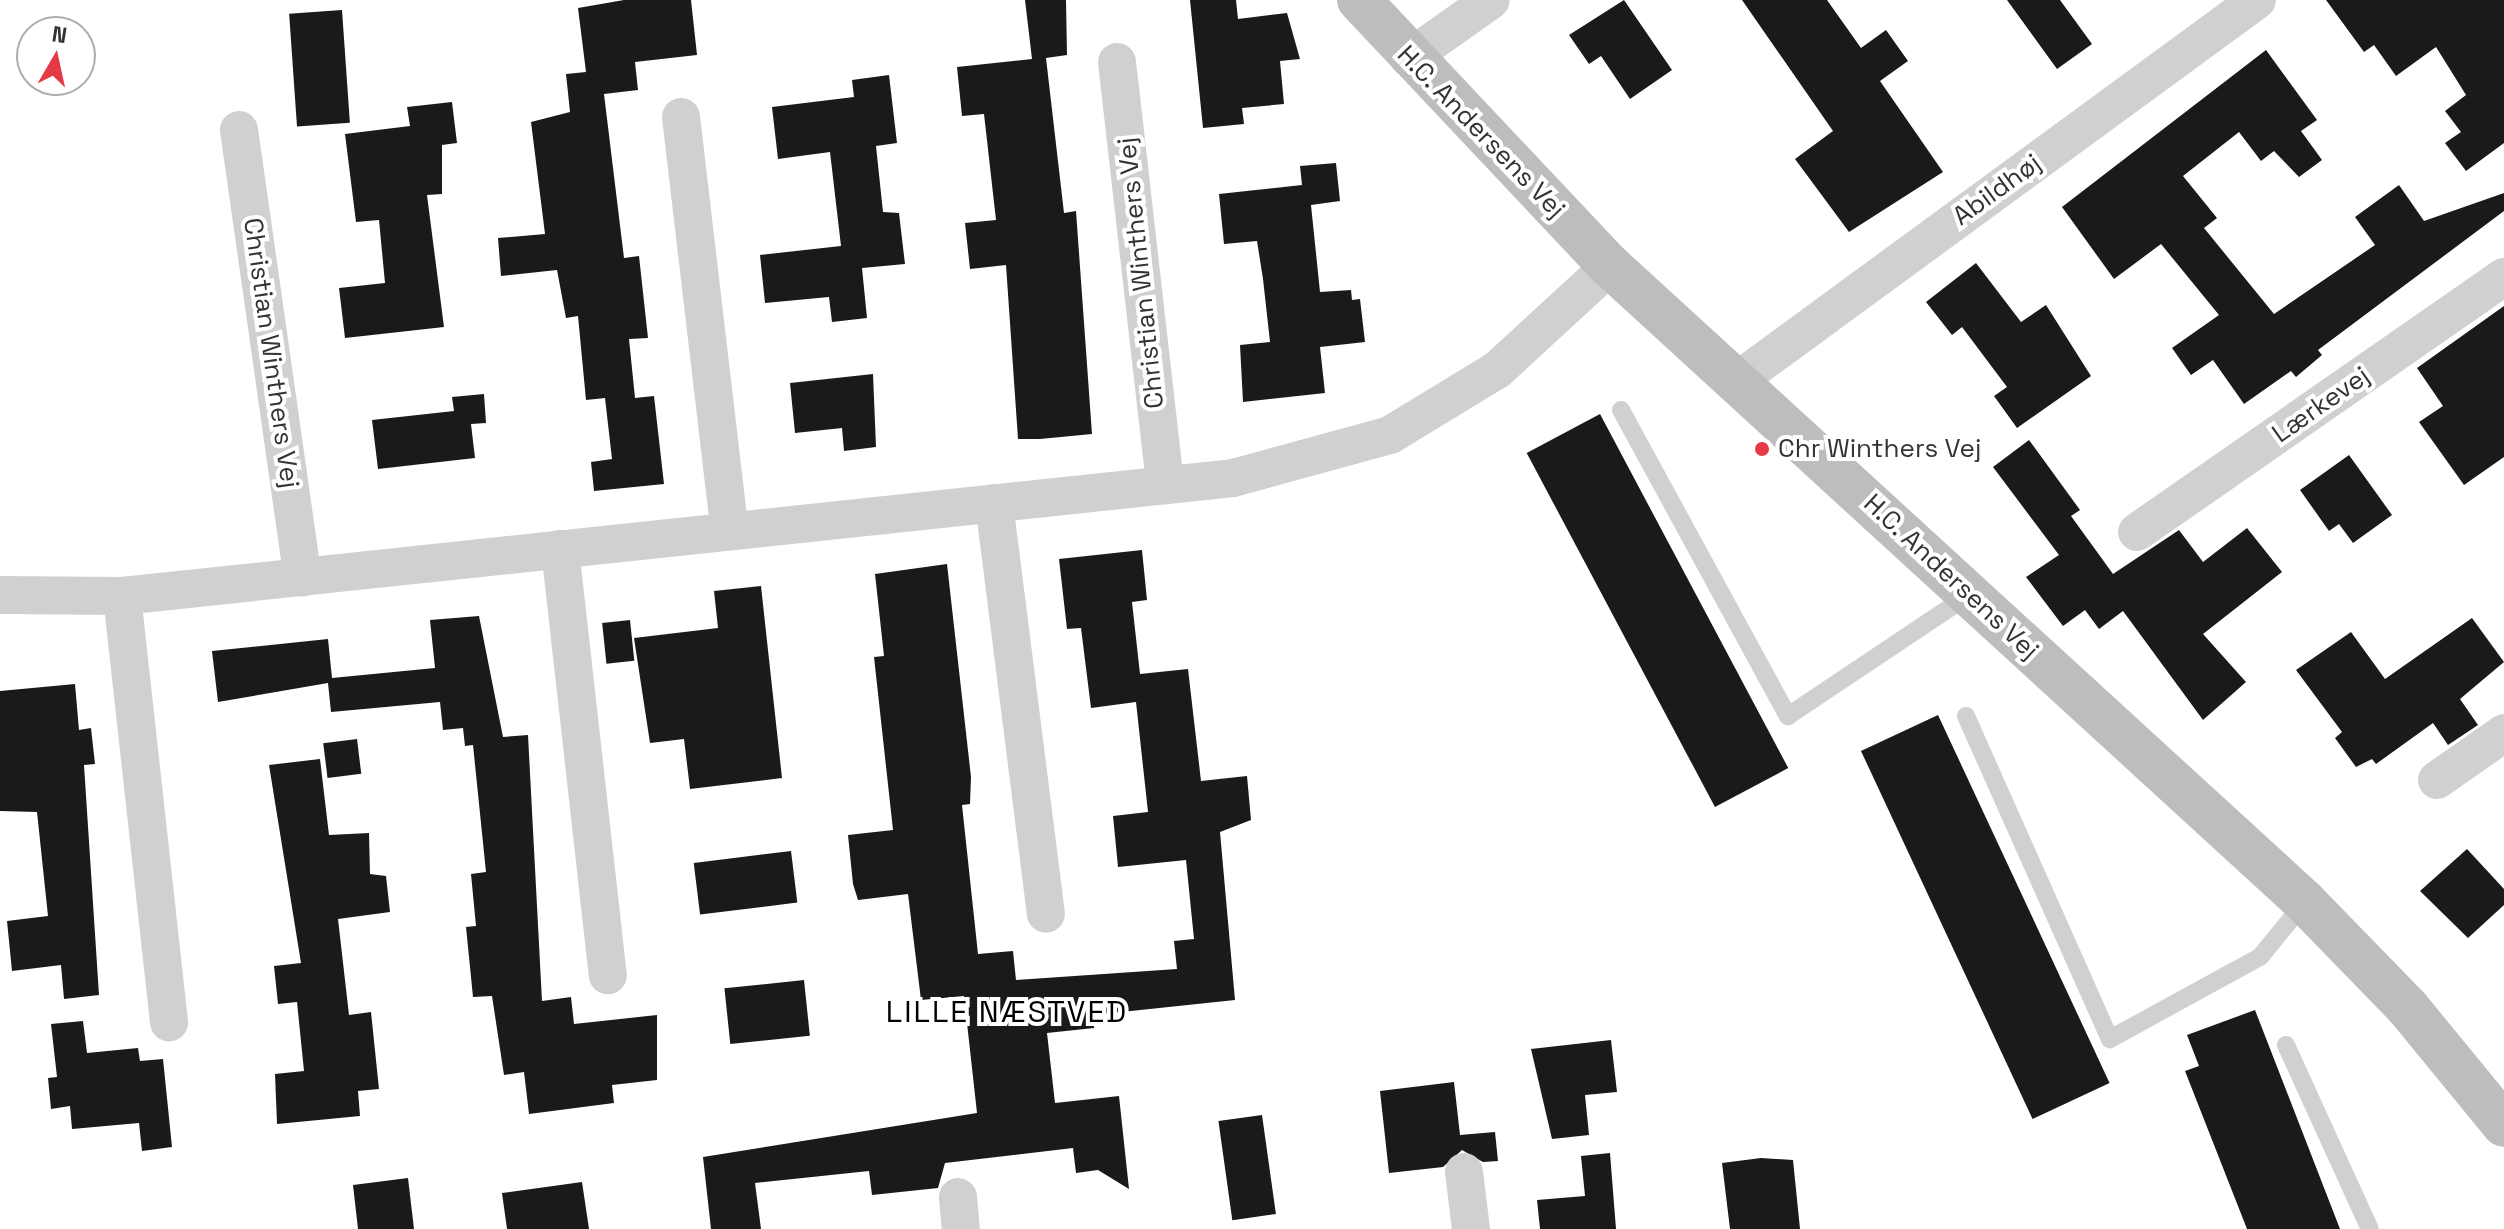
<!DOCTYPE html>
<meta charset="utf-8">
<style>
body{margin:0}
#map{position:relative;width:2504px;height:1229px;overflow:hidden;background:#fff;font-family:"Space Grotesk",sans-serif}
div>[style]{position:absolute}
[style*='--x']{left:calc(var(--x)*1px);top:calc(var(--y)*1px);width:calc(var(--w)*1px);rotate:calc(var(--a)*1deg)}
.building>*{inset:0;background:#1a1a1a;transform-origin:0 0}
.lane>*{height:18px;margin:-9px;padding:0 9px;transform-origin:9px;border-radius:9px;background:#d0d0d0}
.street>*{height:38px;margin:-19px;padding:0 19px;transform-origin:19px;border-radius:19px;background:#d0d0d0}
.secondary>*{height:44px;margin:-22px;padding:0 22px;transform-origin:22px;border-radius:22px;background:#bdbdbd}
.dots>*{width:22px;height:22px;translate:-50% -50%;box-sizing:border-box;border:4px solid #fff;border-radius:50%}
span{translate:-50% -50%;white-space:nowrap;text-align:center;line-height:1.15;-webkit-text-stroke:8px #fff;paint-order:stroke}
.street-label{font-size:26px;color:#333}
.poi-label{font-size:26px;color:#333}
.left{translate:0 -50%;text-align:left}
.quarter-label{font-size:30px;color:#000;letter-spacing:2px}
.north{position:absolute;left:16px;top:16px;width:80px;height:80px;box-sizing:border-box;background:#fff;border:2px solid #adadad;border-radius:50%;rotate:9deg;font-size:22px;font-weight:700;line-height:32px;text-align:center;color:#333}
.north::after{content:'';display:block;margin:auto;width:28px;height:36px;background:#e63946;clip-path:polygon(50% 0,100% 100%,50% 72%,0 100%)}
</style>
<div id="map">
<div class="building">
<i style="clip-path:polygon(624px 0,691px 0,697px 55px,635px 62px,638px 90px,604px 94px,624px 258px,639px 256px,648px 338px,629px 339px,635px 398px,654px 396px,664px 484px,594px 491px,591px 462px,612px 459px,605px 398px,586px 400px,578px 316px,566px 318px,557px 270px,501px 276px,498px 238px,545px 234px,531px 122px,570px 112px,566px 74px,586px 72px,578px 8px)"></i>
<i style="clip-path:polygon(1025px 0,1066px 0,1067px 55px,1046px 58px,1064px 213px,1076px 211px,1092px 434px,1040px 439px,1018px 439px,1006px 265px,970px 269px,965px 223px,996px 220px,984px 114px,962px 116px,957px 67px,1032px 59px)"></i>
<i style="clip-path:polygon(1190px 0,1236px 0,1238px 19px,1287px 13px,1300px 59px,1280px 61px,1284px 104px,1242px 108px,1244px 124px,1203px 128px)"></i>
<i style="clip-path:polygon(1624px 0,1672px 70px,1630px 99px,1601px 56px,1589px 64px,1569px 35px)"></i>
<i style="clip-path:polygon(1742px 0,1827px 0,1861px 48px,1886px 30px,1908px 61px,1880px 81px,1943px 172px,1849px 232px,1795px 159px,1833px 131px)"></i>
<i style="clip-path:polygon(2007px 0,2060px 0,2092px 44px,2057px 69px)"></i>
<i style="clip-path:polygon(2326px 0,2504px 0,2504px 143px,2466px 171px,2445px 143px,2461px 132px,2445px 111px,2466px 95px,2436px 47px,2396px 76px,2374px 45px,2364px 52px)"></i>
<i style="left:342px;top:10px;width:113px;height:53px;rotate:86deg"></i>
<i style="clip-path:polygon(2266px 50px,2317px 120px,2301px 131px,2322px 160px,2299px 177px,2274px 151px,2261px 161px,2239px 132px,2183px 176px,2217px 218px,2204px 228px,2274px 314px,2375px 245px,2355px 217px,2399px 185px,2424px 221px,2504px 193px,2504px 211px,2318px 350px,2322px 355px,2296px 377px,2291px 371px,2244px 404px,2213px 360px,2191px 375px,2172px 348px,2219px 315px,2161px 244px,2114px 279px,2062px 207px)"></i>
<i style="clip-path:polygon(889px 75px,897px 143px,876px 146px,883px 212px,899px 213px,905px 264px,862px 268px,867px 318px,832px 322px,829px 297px,765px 303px,760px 255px,841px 246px,830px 152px,778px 159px,772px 107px,854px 97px,852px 80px)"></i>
<i style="clip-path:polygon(452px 102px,457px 143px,442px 145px,442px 194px,427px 195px,444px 327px,345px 338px,339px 288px,385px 283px,379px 220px,356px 222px,345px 134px,410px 126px,407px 107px)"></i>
<i style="clip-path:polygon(1336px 163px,1340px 201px,1311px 205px,1320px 292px,1351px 290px,1352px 300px,1360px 299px,1365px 342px,1320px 347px,1325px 393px,1243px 402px,1240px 345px,1270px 342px,1263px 279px,1257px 241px,1224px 244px,1219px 194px,1302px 185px,1300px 166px)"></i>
<i style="clip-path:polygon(1976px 263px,2021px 322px,2046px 305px,2091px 376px,2017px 428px,1994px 396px,2007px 387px,1962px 327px,1952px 335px,1926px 302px)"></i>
<i style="clip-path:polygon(2504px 306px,2504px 457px,2464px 485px,2419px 422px,2443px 406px,2417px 368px)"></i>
<i style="clip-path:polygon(873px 374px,876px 447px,844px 451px,842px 428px,795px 433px,790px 383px)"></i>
<i style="clip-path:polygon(484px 394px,486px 423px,471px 424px,475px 458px,378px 469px,372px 420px,454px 411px,452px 397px)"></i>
<i style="left:1600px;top:414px;width:401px;height:83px;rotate:62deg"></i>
<i style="clip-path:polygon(2029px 440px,2080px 510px,2071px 516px,2113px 574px,2179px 530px,2203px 562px,2247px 528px,2282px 572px,2203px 634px,2246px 682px,2203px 720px,2123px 611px,2099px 629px,2085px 610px,2063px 626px,2026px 577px,2059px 555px,1993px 467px)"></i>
<i style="clip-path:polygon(2349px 455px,2392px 515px,2353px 543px,2339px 524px,2329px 531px,2300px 490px)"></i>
<i style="clip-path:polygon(1142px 550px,1147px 600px,1132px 602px,1140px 674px,1188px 669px,1201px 781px,1247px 776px,1251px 820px,1220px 832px,1235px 1000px,1093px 1015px,1094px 1028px,1047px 1033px,1055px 1103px,1119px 1096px,1129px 1189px,1098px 1170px,1076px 1173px,1073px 1148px,945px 1163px,938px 1188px,872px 1195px,869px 1171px,755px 1183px,761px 1229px,711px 1229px,703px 1157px,977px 1113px,964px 996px,921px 1000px,908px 894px,858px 900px,853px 884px,848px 835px,893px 830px,874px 657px,884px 656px,875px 574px,947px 564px,971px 777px,970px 804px,962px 805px,978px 954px,1013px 951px,1016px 980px,1177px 969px,1174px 941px,1194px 939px,1186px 860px,1118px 867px,1113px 816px,1148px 812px,1136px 702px,1091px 708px,1081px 628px,1067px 629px,1059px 559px)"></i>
<i style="clip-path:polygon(761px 586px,782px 778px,690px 789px,684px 739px,650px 743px,634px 638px,718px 628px,714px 591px)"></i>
<i style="clip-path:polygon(479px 616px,503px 737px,528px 735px,542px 1001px,571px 997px,574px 1024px,657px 1015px,657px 1080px,612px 1085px,614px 1103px,529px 1114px,524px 1072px,504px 1075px,492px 996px,473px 997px,466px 927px,476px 926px,471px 874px,486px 872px,473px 745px,465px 746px,463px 728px,443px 730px,440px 702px,331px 712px,328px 683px,218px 702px,212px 651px,328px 639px,332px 678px,435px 668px,430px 620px)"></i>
<i style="clip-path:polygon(2472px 618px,2504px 662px,2460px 699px,2478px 725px,2448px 745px,2433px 723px,2376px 764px,2372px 759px,2356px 767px,2335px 738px,2342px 732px,2296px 670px,2351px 632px,2385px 679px)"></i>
<i style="left:630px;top:620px;width:41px;height:28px;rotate:84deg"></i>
<i style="clip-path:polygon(75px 684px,79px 730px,91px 728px,95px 764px,84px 765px,99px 995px,64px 999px,61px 965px,12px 971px,7px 921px,48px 916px,37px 812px,0 811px,0 691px)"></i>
<i style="left:1938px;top:715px;width:406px;height:85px;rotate:65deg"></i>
<i style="left:357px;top:739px;width:35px;height:34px;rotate:83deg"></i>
<i style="clip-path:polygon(320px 759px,329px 835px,369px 833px,370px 874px,386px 876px,390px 912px,338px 919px,349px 1015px,371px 1012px,379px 1089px,358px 1091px,360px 1116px,277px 1124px,275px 1074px,304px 1071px,297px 1002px,278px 1004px,274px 966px,301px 963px,269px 765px)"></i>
<i style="clip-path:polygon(2467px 849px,2504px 889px,2504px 905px,2468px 938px,2420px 891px)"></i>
<i style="left:791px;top:851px;width:52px;height:98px;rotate:83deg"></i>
<i style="left:804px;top:980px;width:56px;height:80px;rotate:84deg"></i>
<i style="clip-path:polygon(2255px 1010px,2340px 1229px,2247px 1229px,2185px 1071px,2199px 1066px,2187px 1035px)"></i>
<i style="clip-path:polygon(83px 1021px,87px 1053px,138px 1048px,140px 1061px,163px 1059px,172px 1147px,142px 1151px,139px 1123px,72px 1129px,70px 1106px,51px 1109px,48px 1078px,57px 1077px,51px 1024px)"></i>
<i style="clip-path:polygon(1611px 1040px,1617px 1092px,1585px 1095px,1589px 1135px,1552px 1139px,1531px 1049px)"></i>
<i style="clip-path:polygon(1454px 1082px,1460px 1135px,1495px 1132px,1498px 1161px,1483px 1162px,1462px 1150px,1443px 1167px,1389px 1173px,1380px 1091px)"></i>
<i style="left:1262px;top:1115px;width:100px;height:44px;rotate:82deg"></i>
<i style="clip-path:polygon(1610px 1153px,1616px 1229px,1540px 1229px,1537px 1200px,1585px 1196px,1581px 1156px)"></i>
<i style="clip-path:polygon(1761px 1158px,1793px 1160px,1800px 1229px,1730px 1229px,1722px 1163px)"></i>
<i style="clip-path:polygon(408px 1178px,414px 1229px,358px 1229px,353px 1185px)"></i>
<i style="clip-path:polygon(582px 1182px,589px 1229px,507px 1229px,502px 1193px)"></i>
</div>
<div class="lane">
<i style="--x:1621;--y:410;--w:349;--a:61.4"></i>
<i style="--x:1788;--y:716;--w:218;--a:-33.8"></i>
<i style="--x:1966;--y:716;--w:354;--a:66"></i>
<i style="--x:2110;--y:1039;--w:171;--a:-28.7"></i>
<i style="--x:2260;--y:957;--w:71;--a:-50.7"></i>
<i style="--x:2286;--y:1045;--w:202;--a:65.5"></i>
</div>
<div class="street">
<i style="--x:1409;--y:58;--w:100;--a:-35.3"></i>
<i style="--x:1117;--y:62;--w:426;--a:83.5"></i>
<i style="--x:681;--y:117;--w:417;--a:83.3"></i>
<i style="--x:239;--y:130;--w:452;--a:81.9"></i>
<i style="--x:1738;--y:380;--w:643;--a:-36.21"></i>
<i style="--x:994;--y:503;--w:414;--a:82.8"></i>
<i style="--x:2137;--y:532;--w:447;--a:-34.8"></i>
<i style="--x:560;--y:549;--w:429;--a:83.6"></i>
<i style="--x:0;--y:595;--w:122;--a:0.5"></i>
<i style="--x:122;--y:596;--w:1117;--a:-6.06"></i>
<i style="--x:1233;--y:478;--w:163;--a:-15.3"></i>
<i style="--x:1390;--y:435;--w:125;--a:-31.3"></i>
<i style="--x:1497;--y:370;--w:154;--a:-42.6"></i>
<i style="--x:122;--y:596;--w:429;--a:83.7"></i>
<i style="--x:2437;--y:780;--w:82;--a:-35"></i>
<i style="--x:1464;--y:1172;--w:57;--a:83"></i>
<i style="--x:958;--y:1197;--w:32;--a:85"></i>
</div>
<div class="secondary">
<i style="--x:1359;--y:0;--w:366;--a:46.7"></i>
<i style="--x:1610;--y:266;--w:942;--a:42.46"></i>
<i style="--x:2305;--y:902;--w:148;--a:45.8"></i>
<i style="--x:2408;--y:1008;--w:151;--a:50.6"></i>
</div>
<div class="dots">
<i style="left:1762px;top:449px;background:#e63946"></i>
</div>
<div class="street-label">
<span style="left:1481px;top:132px;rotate:46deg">H.C. Andersens Vej</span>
<span style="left:1997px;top:190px;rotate:-36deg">Abildhøj</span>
<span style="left:1141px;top:273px;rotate:-96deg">Christian Winthers Vej</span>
<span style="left:271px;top:353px;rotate:82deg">Christian Winthers Vej</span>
<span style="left:2321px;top:405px;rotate:-35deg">Lærkevej</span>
<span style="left:1951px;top:577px;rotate:43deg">H.C. Andersens Vej</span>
</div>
<div class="poi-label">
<span class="left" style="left:1778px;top:449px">Chr Winthers Vej</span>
</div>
<div class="quarter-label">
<span style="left:1007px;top:1012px">LILLE NÆSTVED</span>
</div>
<div class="north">N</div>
</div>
